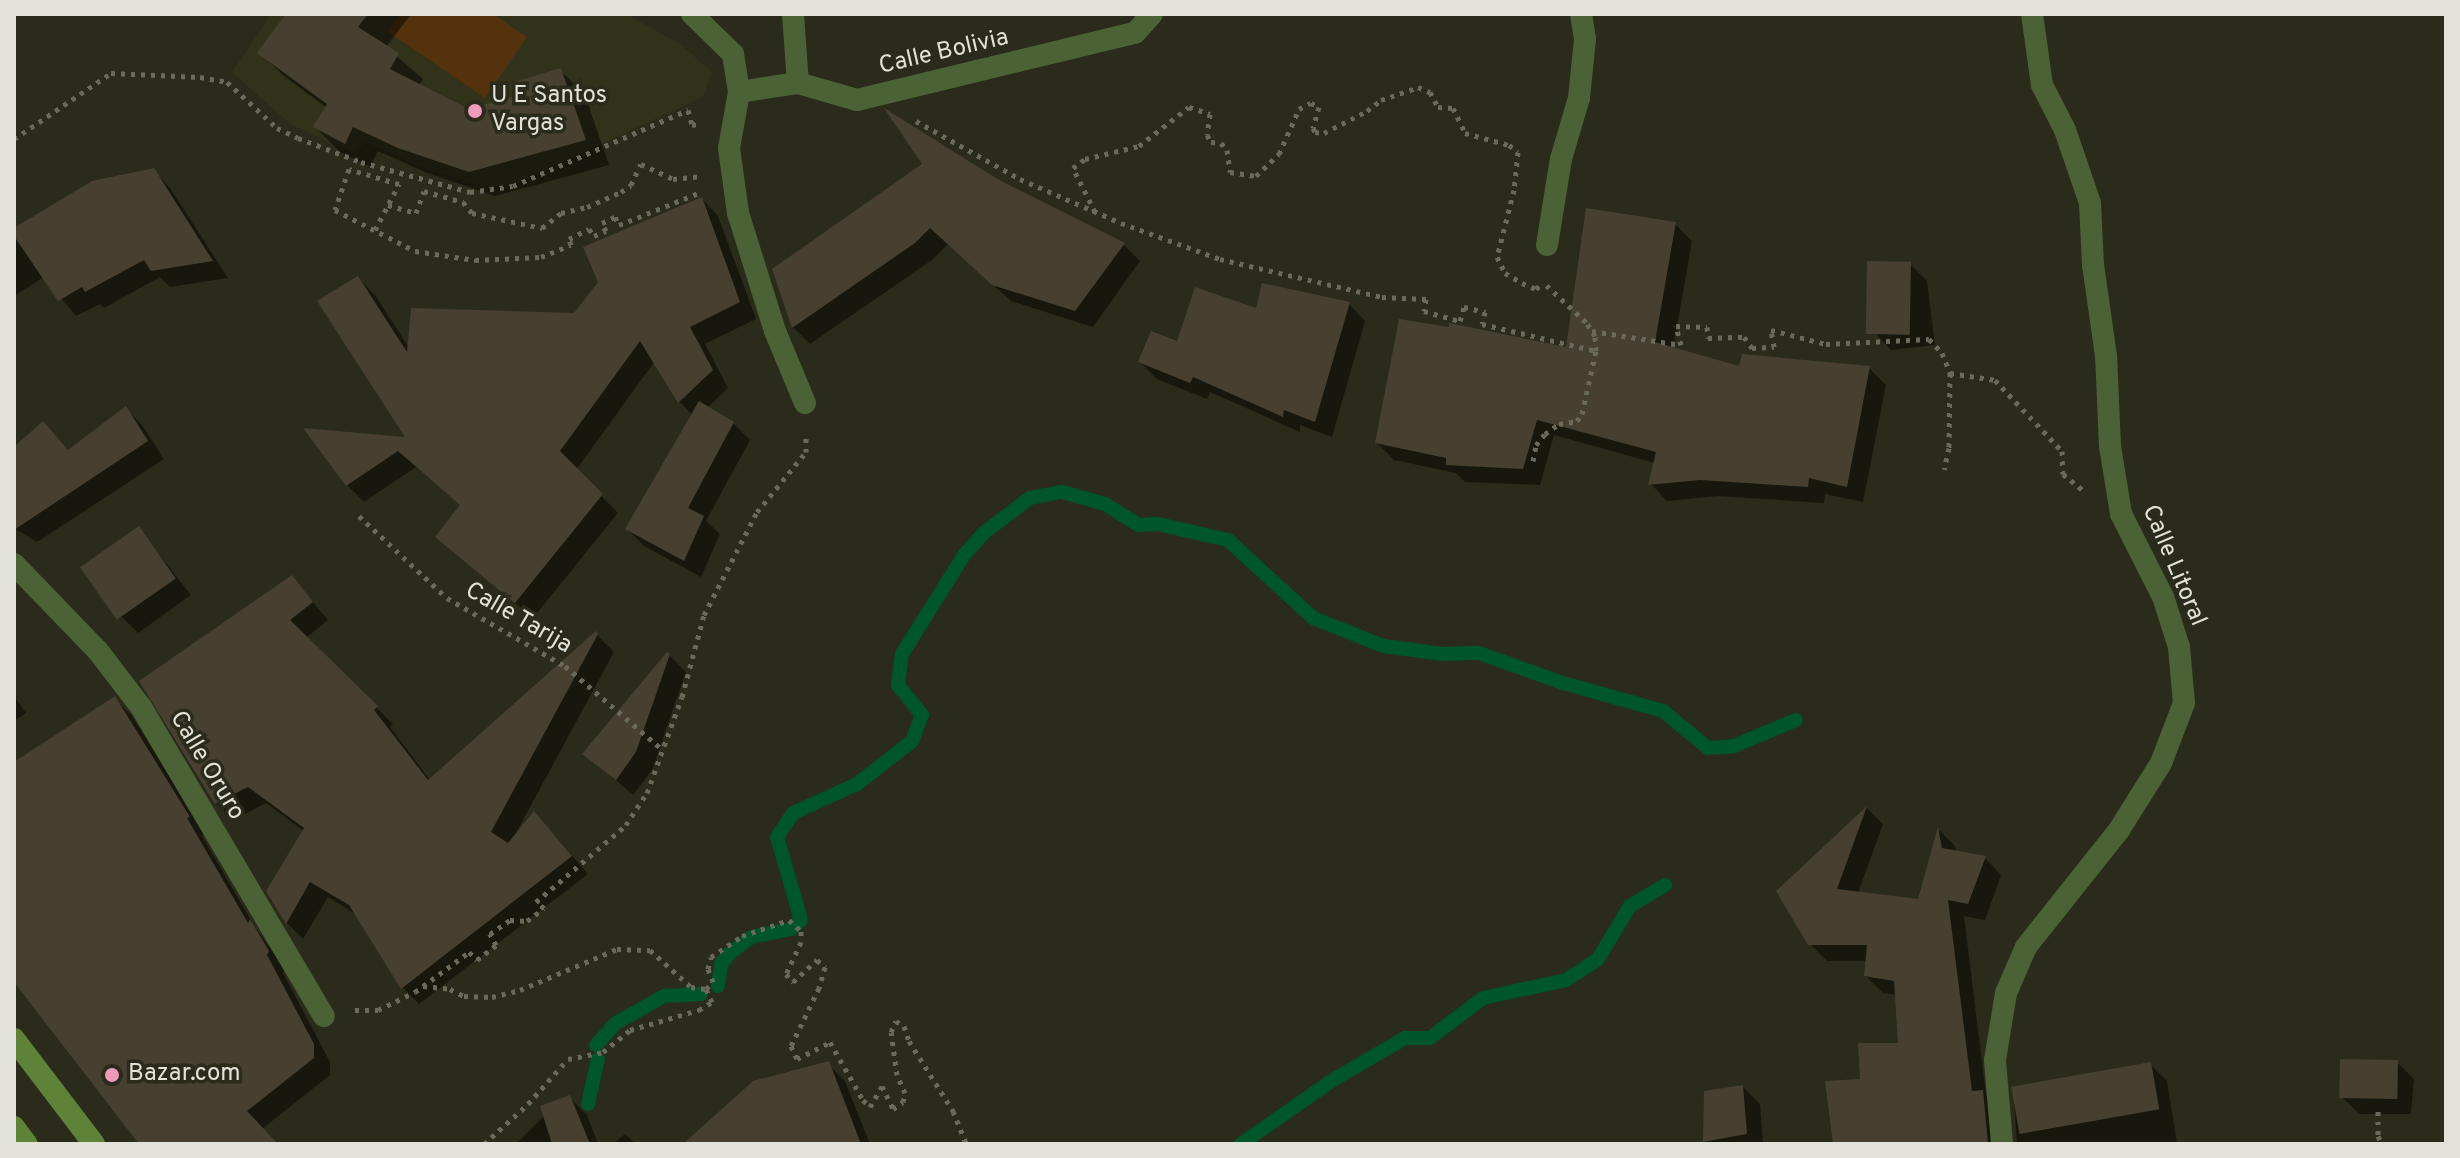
<!DOCTYPE html>
<style>
body{margin:0}
#map{position:relative;width:2460px;height:1158px;overflow:hidden;background:#2b2b1b;font-family:Overpass,sans-serif}
div>[style]{position:absolute}
[style*='--x']{left:calc(var(--x)*1px);top:calc(var(--y)*1px);width:calc(var(--w)*1px);rotate:calc(var(--a)*1deg)}
.built>*{inset:0;background:#32321b}
.green>*{inset:0;background:#53320d}
.shadow>*{inset:0;background:#0007}
.stream>*{height:14px;margin:-7px;padding:0 7px;transform-origin:7px;border-radius:7px;background:#00562b}
.building>*{inset:0;background:#474030;transform-origin:0 0}
.path>*{height:5px;margin-top:-2.5px;transform-origin:0;background:repeating-linear-gradient(90deg,#6a6a5c 0 4px,transparent 0 10px)}
.minor>*{height:22px;margin:-11px;padding:0 11px;transform-origin:11px;border-radius:11px;background:#4b6236}
.secondary>*{height:22px;margin:-11px;padding:0 11px;transform-origin:11px;border-radius:11px;background:#5d8238}
.dots>*{width:22px;height:22px;translate:-50% -50%;box-sizing:border-box;border:4px solid #2b2b1b;border-radius:50%}
span{translate:-50% -50%;white-space:nowrap;text-align:center;line-height:1.15;-webkit-text-stroke:7px #2b2b1b;paint-order:stroke}
.street-label{font-size:24px;color:#e2e2d8}
.poi-label{font-size:24px;color:#e2e2d8}
.left{translate:0 -50%;text-align:left}
.frame{position:absolute;inset:0;border:16px solid #e2e2d8;pointer-events:none}
</style>
<div id="map">
<div class="built">
<i style="clip-path:polygon(271px 14px,626px 14px,680px 44px,712px 72px,703px 97px,516px 183px,488px 188px,422px 167px,365px 142px,355px 154px,290px 124px,232px 72px)"></i>
</div>
<div class="green">
<i style="clip-path:polygon(400px 14px,493px 14px,527px 37px,485px 98px,388px 32px)"></i>
</div>
<div class="shadow">
<i style="clip-path:polygon(289px 14px,411px 14px,386px 47px,423px 79px,419px 86px,469px 111px,520px 96px,560px 70px,585px 95px,609px 165px,495px 196px,425px 172px,378px 151px,370px 167px,340px 152px,315px 127px,327px 108px,285px 77px,260px 53px)"></i>
<i style="clip-path:polygon(925px 164px,998px 182px,1124px 245px,1140px 261px,1093px 327px,1011px 301px,948px 244px,932px 260px,810px 344px,793px 327px)"></i>
<i style="clip-path:polygon(153px 170px,170px 188px,228px 278px,170px 287px,160px 277px,104px 308px,100px 304px,76px 316px,44px 277px,14px 296px,14px 231px)"></i>
<i style="clip-path:polygon(702px 199px,718px 216px,756px 319px,705px 344px,728px 388px,707px 408px,733px 423px,750px 440px,706px 521px,720px 534px,701px 577px,644px 546px,627px 529px,693px 416px,680px 402px,655px 361px,576px 470px,618px 513px,533px 618px,438px 537px,462px 506px,416px 467px,364px 502px,347px 485px,409px 439px,358px 278px,375px 295px,410px 349px,574px 315px)"></i>
<i style="clip-path:polygon(1675px 224px,1692px 241px,1673px 349px,1740px 368px,1869px 368px,1886px 385px,1863px 502px,1825px 494px,1824px 503px,1718px 496px,1667px 501px,1651px 484px,1655px 463px,1554px 435px,1540px 485px,1465px 482px,1456px 473px,1394px 460px,1377px 443px,1567px 350px)"></i>
<i style="clip-path:polygon(1910px 264px,1927px 281px,1935px 345px,1891px 350px,1875px 333px)"></i>
<i style="clip-path:polygon(1349px 304px,1365px 321px,1332px 437px,1300px 425px,1300px 432px,1210px 392px,1207px 399px,1157px 379px,1140px 362px,1257px 310px)"></i>
<i style="clip-path:polygon(126px 409px,142px 425px,164px 459px,37px 542px,14px 528px,14px 450px,69px 452px)"></i>
<i style="clip-path:polygon(139px 529px,191px 595px,138px 633px,121px 616px)"></i>
<i style="clip-path:polygon(292px 578px,328px 620px,306px 638px,393px 724px,390px 727px,430px 780px,596px 634px,614px 652px,516px 833px,551px 831px,588px 874px,419px 1004px,402px 987px,357px 915px,328px 897px,303px 939px,287px 923px,269px 891px,304px 831px,266px 803px,233px 820px,216px 803px)"></i>
<i style="clip-path:polygon(669px 655px,686px 672px,652px 770px,633px 795px,585px 753px)"></i>
<i style="clip-path:polygon(14px 696px,26px 713px,14px 721px)"></i>
<i style="clip-path:polygon(115px 699px,132px 716px,205px 834px,202px 836px,255px 927px,285px 969px,283px 973px,330px 1062px,330px 1075px,262px 1129px,276px 1144px,141px 1144px,14px 975px,14px 765px)"></i>
<i style="clip-path:polygon(1867px 808px,1883px 824px,1858px 893px,1920px 901px,1939px 830px,1955px 846px,1956px 853px,1985px 858px,2001px 875px,1985px 920px,1964px 916px,1986px 1095px,2000px 1109px,2004px 1144px,1841px 1144px,1863px 1081px,1901px 1045px,1897px 995px,1883px 993px,1866px 976px,1867px 961px,1827px 961px,1810px 944px,1779px 892px)"></i>
<i style="clip-path:polygon(2397px 1062px,2414px 1079px,2411px 1114px,2359px 1114px,2342px 1097px)"></i>
<i style="clip-path:polygon(828px 1064px,845px 1081px,870px 1144px,683px 1144px)"></i>
<i style="clip-path:polygon(2150px 1064px,2167px 1081px,2177px 1144px,2017px 1144px,2013px 1087px)"></i>
<i style="clip-path:polygon(1743px 1087px,1760px 1104px,1763px 1144px,1708px 1144px,1705px 1141px)"></i>
<i style="clip-path:polygon(570px 1098px,587px 1115px,598px 1144px,516px 1144px,545px 1115px)"></i>
<i style="clip-path:polygon(625px 1134px,636px 1144px,613px 1144px)"></i>
</div>
<div class="stream">
<i style="--x:718;--y:986;--w:22;--a:-82"></i>
<i style="--x:721;--y:964;--w:14;--a:-51"></i>
<i style="--x:730;--y:953;--w:26;--a:-37"></i>
<i style="--x:751;--y:937;--w:41;--a:-11.3"></i>
<i style="--x:791;--y:929;--w:13;--a:-42"></i>
<i style="--x:801;--y:920;--w:86;--a:-106.1"></i>
<i style="--x:777;--y:837;--w:29;--a:-56"></i>
<i style="--x:793;--y:813;--w:70;--a:-24.4"></i>
<i style="--x:857;--y:784;--w:70;--a:-38"></i>
<i style="--x:912;--y:741;--w:28;--a:-69"></i>
<i style="--x:922;--y:715;--w:38;--a:-129"></i>
<i style="--x:898;--y:685;--w:31;--a:-83"></i>
<i style="--x:902;--y:654;--w:117;--a:-57.9"></i>
<i style="--x:964;--y:555;--w:31;--a:-48"></i>
<i style="--x:985;--y:532;--w:56;--a:-37.1"></i>
<i style="--x:1030;--y:498;--w:33;--a:-11"></i>
<i style="--x:1062;--y:492;--w:45;--a:15.6"></i>
<i style="--x:1105;--y:504;--w:40;--a:32"></i>
<i style="--x:1139;--y:525;--w:19;--a:-3"></i>
<i style="--x:1158;--y:524;--w:72;--a:12.9"></i>
<i style="--x:1228;--y:540;--w:115;--a:42.5"></i>
<i style="--x:1313;--y:618;--w:75;--a:21.8"></i>
<i style="--x:1383;--y:646;--w:60;--a:7.7"></i>
<i style="--x:1442;--y:654;--w:37;--a:-2"></i>
<i style="--x:1479;--y:653;--w:89;--a:19.7"></i>
<i style="--x:1563;--y:683;--w:104;--a:15.6"></i>
<i style="--x:1663;--y:711;--w:58;--a:39.4"></i>
<i style="--x:1708;--y:748;--w:26;--a:-4"></i>
<i style="--x:1734;--y:746;--w:67;--a:-22.8"></i>
<i style="--x:596;--y:1045;--w:30;--a:-48"></i>
<i style="--x:616;--y:1023;--w:55;--a:-29.4"></i>
<i style="--x:664;--y:996;--w:37;--a:-3"></i>
<i style="--x:588;--y:1104;--w:46;--a:-77.5"></i>
<i style="--x:1241;--y:1144;--w:116;--a:-34.8"></i>
<i style="--x:1336;--y:1078;--w:80;--a:-30.1"></i>
<i style="--x:1405;--y:1038;--w:25;--a:0"></i>
<i style="--x:1430;--y:1038;--w:66;--a:-37"></i>
<i style="--x:1483;--y:998;--w:85;--a:-12.2"></i>
<i style="--x:1566;--y:980;--w:38;--a:-33"></i>
<i style="--x:1598;--y:959;--w:62;--a:-58.9"></i>
<i style="--x:1630;--y:906;--w:41;--a:-31"></i>
</div>
<div class="building">
<i style="clip-path:polygon(286px 14px,368px 14px,358px 27px,399px 53px,390px 69px,469px 109px,518px 95px,514px 82px,561px 68px,586px 140px,469px 172px,398px 148px,353px 127px,345px 144px,313px 127px,327px 104px,257px 53px)"></i>
<i style="clip-path:polygon(884px 108px,999px 180px,1125px 243px,1075px 311px,992px 285px,930px 228px,915px 243px,792px 328px,772px 269px,922px 164px)"></i>
<i style="clip-path:polygon(154px 168px,213px 261px,151px 271px,144px 260px,85px 292px,82px 287px,58px 301px,14px 236px,14px 228px,92px 181px)"></i>
<i style="clip-path:polygon(702px 197px,740px 302px,690px 327px,713px 370px,678px 403px,640px 341px,560px 451px,603px 494px,515px 603px,435px 537px,460px 505px,398px 451px,346px 486px,303px 428px,405px 437px,317px 301px,338px 288px,358px 276px,407px 352px,411px 308px,574px 313px,598px 282px,583px 247px)"></i>
<i style="clip-path:polygon(1586px 208px,1676px 222px,1655px 342px,1739px 366px,1742px 354px,1870px 366px,1847px 487px,1809px 478px,1808px 487px,1700px 480px,1648px 485px,1656px 452px,1537px 420px,1523px 469px,1446px 465px,1446px 458px,1375px 443px,1399px 319px,1449px 327px,1449px 323px,1566px 347px)"></i>
<i style="left:1867px;top:261px;width:44px;height:73px;rotate:1deg"></i>
<i style="clip-path:polygon(1262px 283px,1350px 302px,1315px 422px,1284px 410px,1283px 417px,1193px 377px,1190px 383px,1138px 362px,1151px 331px,1177px 341px,1195px 287px,1256px 308px)"></i>
<i style="clip-path:polygon(699px 401px,734px 422px,688px 508px,704px 516px,684px 561px,625px 529px)"></i>
<i style="clip-path:polygon(126px 406px,148px 441px,14px 530px,14px 447px,43px 421px,68px 450px)"></i>
<i style="left:139px;top:526px;width:64px;height:72px;rotate:55deg"></i>
<i style="clip-path:polygon(292px 575px,313px 602px,290px 620px,378px 706px,374px 710px,428px 780px,596px 631px,598px 634px,491px 832px,508px 843px,534px 811px,572px 856px,401px 989px,349px 905px,310px 882px,286px 924px,266px 891px,304px 828px,248px 787px,215px 804px,139px 681px)"></i>
<i style="clip-path:polygon(667px 652px,670px 654px,636px 752px,616px 780px,582px 754px)"></i>
<i style="clip-path:polygon(115px 696px,190px 817px,187px 818px,248px 923px,250px 919px,269px 951px,267px 955px,314px 1044px,314px 1058px,247px 1111px,278px 1144px,139px 1144px,14px 982px,14px 762px)"></i>
<i style="clip-path:polygon(1867px 806px,1837px 889px,1918px 899px,1938px 827px,1942px 848px,1986px 856px,1968px 904px,1948px 900px,1972px 1091px,1983px 1090px,1988px 1144px,1833px 1144px,1825px 1081px,1860px 1079px,1858px 1043px,1898px 1043px,1894px 981px,1864px 976px,1867px 945px,1808px 945px,1776px 891px)"></i>
<i style="left:2340px;top:1059px;width:58px;height:39px;rotate:1deg"></i>
<i style="clip-path:polygon(829px 1061px,861px 1144px,683px 1144px,753px 1081px)"></i>
<i style="left:2151px;top:1062px;width:48px;height:142px;rotate:80deg"></i>
<i style="clip-path:polygon(1743px 1085px,1747px 1134px,1703px 1142px,1704px 1091px)"></i>
<i style="clip-path:polygon(570px 1095px,590px 1144px,552px 1144px,540px 1106px)"></i>
</div>
<div class="path">
<i style="--x:916;--y:121;--w:119;--a:29.1"></i>
<i style="--x:1020;--y:179;--w:110;--a:23.5"></i>
<i style="--x:1121;--y:223;--w:105;--a:20"></i>
<i style="--x:1220;--y:259;--w:166;--a:13.2"></i>
<i style="--x:1382;--y:297;--w:44;--a:2.6"></i>
<i style="--x:1426;--y:299;--w:12;--a:99"></i>
<i style="--x:1424;--y:311;--w:37;--a:16"></i>
<i style="--x:1460;--y:321;--w:15;--a:-74"></i>
<i style="--x:1464;--y:307;--w:22;--a:13"></i>
<i style="--x:1485;--y:312;--w:12;--a:104"></i>
<i style="--x:1482;--y:324;--w:117;--a:13.3"></i>
<i style="--x:14;--y:139;--w:117;--a:-34.2"></i>
<i style="--x:111;--y:73;--w:89;--a:2.6"></i>
<i style="--x:200;--y:77;--w:27;--a:10"></i>
<i style="--x:227;--y:82;--w:68;--a:42.6"></i>
<i style="--x:277;--y:128;--w:23;--a:25"></i>
<i style="--x:298;--y:138;--w:67;--a:20.9"></i>
<i style="--x:361;--y:162;--w:113;--a:15.4"></i>
<i style="--x:470;--y:192;--w:43;--a:-7.9"></i>
<i style="--x:513;--y:186;--w:191;--a:-23.5"></i>
<i style="--x:688;--y:110;--w:16;--a:75"></i>
<i style="--x:692;--y:125;--w:8;--a:-14"></i>
<i style="--x:388;--y:205;--w:29;--a:16"></i>
<i style="--x:416;--y:213;--w:23;--a:-70"></i>
<i style="--x:424;--y:191;--w:41;--a:15.8"></i>
<i style="--x:463;--y:202;--w:14;--a:51"></i>
<i style="--x:472;--y:213;--w:72;--a:12.1"></i>
<i style="--x:542;--y:228;--w:24;--a:-38"></i>
<i style="--x:561;--y:213;--w:27;--a:-13"></i>
<i style="--x:587;--y:207;--w:37;--a:-24"></i>
<i style="--x:621;--y:192;--w:12;--a:-35"></i>
<i style="--x:631;--y:185;--w:23;--a:-65"></i>
<i style="--x:641;--y:164;--w:35;--a:25"></i>
<i style="--x:673;--y:179;--w:27;--a:-6"></i>
<i style="--x:1095;--y:212;--w:49;--a:-116.6"></i>
<i style="--x:1073;--y:168;--w:15;--a:-37"></i>
<i style="--x:1085;--y:159;--w:56;--a:-13.5"></i>
<i style="--x:1139;--y:146;--w:63;--a:-38"></i>
<i style="--x:1189;--y:107;--w:22;--a:18"></i>
<i style="--x:1210;--y:114;--w:21;--a:98"></i>
<i style="--x:1207;--y:135;--w:8;--a:60"></i>
<i style="--x:1211;--y:142;--w:10;--a:6"></i>
<i style="--x:1221;--y:143;--w:9;--a:49"></i>
<i style="--x:1227;--y:150;--w:22;--a:82"></i>
<i style="--x:1230;--y:172;--w:26;--a:9"></i>
<i style="--x:1256;--y:176;--w:32;--a:-44"></i>
<i style="--x:1279;--y:154;--w:49;--a:-66"></i>
<i style="--x:1299;--y:109;--w:13;--a:-27"></i>
<i style="--x:1311;--y:103;--w:9;--a:27"></i>
<i style="--x:1319;--y:107;--w:22;--a:106"></i>
<i style="--x:1313;--y:128;--w:4;--a:63"></i>
<i style="--x:1315;--y:132;--w:9;--a:6"></i>
<i style="--x:1324;--y:133;--w:48;--a:-27.1"></i>
<i style="--x:1367;--y:111;--w:18;--a:-38"></i>
<i style="--x:1381;--y:100;--w:39;--a:-19"></i>
<i style="--x:1418;--y:87;--w:13;--a:23"></i>
<i style="--x:1430;--y:92;--w:17;--a:62"></i>
<i style="--x:1438;--y:107;--w:15;--a:4"></i>
<i style="--x:1453;--y:108;--w:28;--a:64"></i>
<i style="--x:1465;--y:133;--w:46;--a:15.3"></i>
<i style="--x:1509;--y:145;--w:11;--a:38"></i>
<i style="--x:1518;--y:152;--w:38;--a:96"></i>
<i style="--x:1514;--y:190;--w:69;--a:104.2"></i>
<i style="--x:1497;--y:257;--w:18;--a:63"></i>
<i style="--x:1505;--y:273;--w:20;--a:30"></i>
<i style="--x:1522;--y:283;--w:15;--a:23"></i>
<i style="--x:1536;--y:289;--w:9;--a:-41"></i>
<i style="--x:375;--y:230;--w:52;--a:-62.4"></i>
<i style="--x:399;--y:184;--w:52;--a:-163.3"></i>
<i style="--x:349;--y:169;--w:43;--a:108.9"></i>
<i style="--x:335;--y:210;--w:90;--a:27.1"></i>
<i style="--x:415;--y:251;--w:61;--a:8.5"></i>
<i style="--x:475;--y:260;--w:66;--a:-2.6"></i>
<i style="--x:541;--y:257;--w:32;--a:-22"></i>
<i style="--x:571;--y:245;--w:6;--a:-108"></i>
<i style="--x:569;--y:239;--w:22;--a:-27"></i>
<i style="--x:589;--y:229;--w:9;--a:54"></i>
<i style="--x:594;--y:236;--w:13;--a:-23"></i>
<i style="--x:606;--y:231;--w:9;--a:-117"></i>
<i style="--x:602;--y:223;--w:14;--a:-25"></i>
<i style="--x:615;--y:217;--w:9;--a:63"></i>
<i style="--x:619;--y:225;--w:88;--a:-21.9"></i>
<i style="--x:1592;--y:331;--w:90;--a:8.9"></i>
<i style="--x:1681;--y:345;--w:20;--a:-105"></i>
<i style="--x:1676;--y:326;--w:31;--a:2"></i>
<i style="--x:1707;--y:327;--w:11;--a:85"></i>
<i style="--x:1708;--y:338;--w:36;--a:-2"></i>
<i style="--x:1744;--y:337;--w:14;--a:54"></i>
<i style="--x:1752;--y:348;--w:22;--a:-3"></i>
<i style="--x:1774;--y:347;--w:17;--a:-100"></i>
<i style="--x:1771;--y:330;--w:57;--a:14.3"></i>
<i style="--x:1826;--y:344;--w:103;--a:-2.8"></i>
<i style="--x:1929;--y:339;--w:19;--a:47"></i>
<i style="--x:1942;--y:353;--w:22;--a:68"></i>
<i style="--x:1950;--y:373;--w:75;--a:90.8"></i>
<i style="--x:1949;--y:448;--w:22;--a:103"></i>
<i style="--x:1950;--y:373;--w:46;--a:8.8"></i>
<i style="--x:1995;--y:380;--w:98;--a:46.7"></i>
<i style="--x:2062;--y:451;--w:23;--a:88"></i>
<i style="--x:2063;--y:474;--w:27;--a:39"></i>
<i style="--x:1533;--y:461;--w:16;--a:-79"></i>
<i style="--x:1536;--y:445;--w:14;--a:-51"></i>
<i style="--x:1545;--y:434;--w:17;--a:-36"></i>
<i style="--x:1559;--y:424;--w:18;--a:-9"></i>
<i style="--x:1577;--y:421;--w:9;--a:-54"></i>
<i style="--x:1582;--y:414;--w:65;--a:-77.5"></i>
<i style="--x:1596;--y:351;--w:15;--a:-94"></i>
<i style="--x:1595;--y:336;--w:17;--a:-123"></i>
<i style="--x:1586;--y:322;--w:59;--a:-137.1"></i>
<i style="--x:359;--y:516;--w:120;--a:43"></i>
<i style="--x:447;--y:598;--w:136;--a:30"></i>
<i style="--x:565;--y:666;--w:128;--a:40.6"></i>
<i style="--x:423;--y:986;--w:27;--a:6"></i>
<i style="--x:450;--y:989;--w:16;--a:27"></i>
<i style="--x:464;--y:996;--w:28;--a:2"></i>
<i style="--x:492;--y:997;--w:29;--a:-14"></i>
<i style="--x:520;--y:990;--w:105;--a:-22.9"></i>
<i style="--x:617;--y:949;--w:33;--a:2"></i>
<i style="--x:650;--y:950;--w:55;--a:42.1"></i>
<i style="--x:691;--y:987;--w:15;--a:8"></i>
<i style="--x:706;--y:989;--w:10;--a:-45"></i>
<i style="--x:713;--y:982;--w:14;--a:-111"></i>
<i style="--x:708;--y:969;--w:12;--a:-76"></i>
<i style="--x:711;--y:957;--w:37;--a:-34"></i>
<i style="--x:742;--y:936;--w:50;--a:-18.8"></i>
<i style="--x:789;--y:920;--w:16;--a:43"></i>
<i style="--x:801;--y:931;--w:11;--a:90"></i>
<i style="--x:801;--y:942;--w:35;--a:115"></i>
<i style="--x:786;--y:974;--w:11;--a:49"></i>
<i style="--x:793;--y:982;--w:33;--a:-43"></i>
<i style="--x:817;--y:960;--w:11;--a:41"></i>
<i style="--x:825;--y:967;--w:22;--a:106"></i>
<i style="--x:819;--y:988;--w:64;--a:115.8"></i>
<i style="--x:791;--y:1046;--w:14;--a:65"></i>
<i style="--x:797;--y:1059;--w:37;--a:-27"></i>
<i style="--x:830;--y:1042;--w:67;--a:60.4"></i>
<i style="--x:863;--y:1100;--w:10;--a:45"></i>
<i style="--x:870;--y:1107;--w:24;--a:-60"></i>
<i style="--x:882;--y:1086;--w:25;--a:64"></i>
<i style="--x:893;--y:1109;--w:12;--a:-35"></i>
<i style="--x:903;--y:1102;--w:9;--a:-77"></i>
<i style="--x:905;--y:1093;--w:20;--a:-114"></i>
<i style="--x:897;--y:1075;--w:43;--a:-97.9"></i>
<i style="--x:891;--y:1032;--w:12;--a:-66"></i>
<i style="--x:896;--y:1021;--w:9;--a:32"></i>
<i style="--x:904;--y:1026;--w:16;--a:72"></i>
<i style="--x:909;--y:1041;--w:83;--a:57.8"></i>
<i style="--x:953;--y:1111;--w:35;--a:68"></i>
<i style="--x:355;--y:1010;--w:23;--a:0"></i>
<i style="--x:378;--y:1010;--w:41;--a:-25.9"></i>
<i style="--x:415;--y:992;--w:67;--a:-36.5"></i>
<i style="--x:469;--y:952;--w:11;--a:45"></i>
<i style="--x:477;--y:960;--w:24;--a:-38"></i>
<i style="--x:496;--y:945;--w:13;--a:-119"></i>
<i style="--x:490;--y:934;--w:24;--a:-35"></i>
<i style="--x:510;--y:920;--w:17;--a:3"></i>
<i style="--x:527;--y:921;--w:21;--a:-37"></i>
<i style="--x:544;--y:908;--w:10;--a:-143"></i>
<i style="--x:536;--y:902;--w:118;--a:-40.5"></i>
<i style="--x:626;--y:825;--w:38;--a:-57"></i>
<i style="--x:647;--y:793;--w:102;--a:-70"></i>
<i style="--x:682;--y:697;--w:85;--a:-75"></i>
<i style="--x:704;--y:615;--w:116;--a:-62.8"></i>
<i style="--x:757;--y:512;--w:77;--a:-50.8"></i>
<i style="--x:806;--y:452;--w:16;--a:-90"></i>
<i style="--x:2378;--y:1111;--w:25;--a:90"></i>
<i style="--x:2378;--y:1136;--w:9;--a:63"></i>
<i style="--x:484;--y:1144;--w:59;--a:-42.3"></i>
<i style="--x:528;--y:1104;--w:60;--a:-48.4"></i>
<i style="--x:568;--y:1059;--w:36;--a:-11"></i>
<i style="--x:603;--y:1052;--w:35;--a:-39"></i>
<i style="--x:630;--y:1030;--w:72;--a:-16.2"></i>
<i style="--x:699;--y:1010;--w:15;--a:-32"></i>
<i style="--x:712;--y:1002;--w:14;--a:-115"></i>
</div>
<div class="minor">
<i style="--x:692;--y:14;--w:57;--a:44.3"></i>
<i style="--x:733;--y:54;--w:38;--a:81"></i>
<i style="--x:739;--y:92;--w:57;--a:100.1"></i>
<i style="--x:729;--y:148;--w:66;--a:82.1"></i>
<i style="--x:738;--y:213;--w:124;--a:72.6"></i>
<i style="--x:775;--y:331;--w:78;--a:67.4"></i>
<i style="--x:793;--y:14;--w:69;--a:85.9"></i>
<i style="--x:739;--y:92;--w:60;--a:-8.7"></i>
<i style="--x:798;--y:83;--w:61;--a:16.1"></i>
<i style="--x:857;--y:100;--w:286;--a:-13.6"></i>
<i style="--x:1135;--y:33;--w:25;--a:-48"></i>
<i style="--x:1547;--y:245;--w:87;--a:-80.8"></i>
<i style="--x:1561;--y:159;--w:64;--a:-73.6"></i>
<i style="--x:1579;--y:98;--w:59;--a:-84.2"></i>
<i style="--x:1585;--y:39;--w:25;--a:-99"></i>
<i style="--x:14;--y:564;--w:121;--a:46"></i>
<i style="--x:98;--y:651;--w:71;--a:52.5"></i>
<i style="--x:141;--y:707;--w:359;--a:59.4"></i>
<i style="--x:2002;--y:1144;--w:84;--a:-94.8"></i>
<i style="--x:1995;--y:1060;--w:68;--a:-80.7"></i>
<i style="--x:2006;--y:993;--w:50;--a:-66.5"></i>
<i style="--x:2026;--y:947;--w:149;--a:-51.5"></i>
<i style="--x:2119;--y:830;--w:79;--a:-57.9"></i>
<i style="--x:2161;--y:763;--w:64;--a:-69"></i>
<i style="--x:2184;--y:703;--w:56;--a:-95.1"></i>
<i style="--x:2179;--y:647;--w:52;--a:-107.7"></i>
<i style="--x:2163;--y:597;--w:93;--a:-116.8"></i>
<i style="--x:2121;--y:514;--w:69;--a:-99.2"></i>
<i style="--x:2110;--y:446;--w:90;--a:-92.5"></i>
<i style="--x:2106;--y:356;--w:92;--a:-98.1"></i>
<i style="--x:2093;--y:265;--w:62;--a:-92.8"></i>
<i style="--x:2090;--y:203;--w:77;--a:-108.9"></i>
<i style="--x:2065;--y:130;--w:51;--a:-117.1"></i>
<i style="--x:2042;--y:85;--w:72;--a:-98"></i>
</div>
<div class="secondary">
<i style="--x:14;--y:1039;--w:132;--a:52.7"></i>
<i style="--x:14;--y:1127;--w:21;--a:53"></i>
</div>
<div class="dots">
<i style="left:475px;top:111px;background:#ef9ab8"></i>
<i style="left:112px;top:1075px;background:#ef9ab8"></i>
</div>
<div class="street-label">
<span style="left:944px;top:53px;rotate:-13deg">Calle Bolivia</span>
<span style="left:2173px;top:566px;rotate:67deg">Calle Litoral</span>
<span style="left:518px;top:619px;rotate:30deg">Calle Tarija</span>
<span style="left:206px;top:766px;rotate:59deg">Calle Oruro</span>
</div>
<div class="poi-label">
<span class="left" style="left:491px;top:111px">U E Santos<br>Vargas</span>
<span class="left" style="left:128px;top:1075px">Bazar.com</span>
</div>
<div class="frame"></div>
</div>
